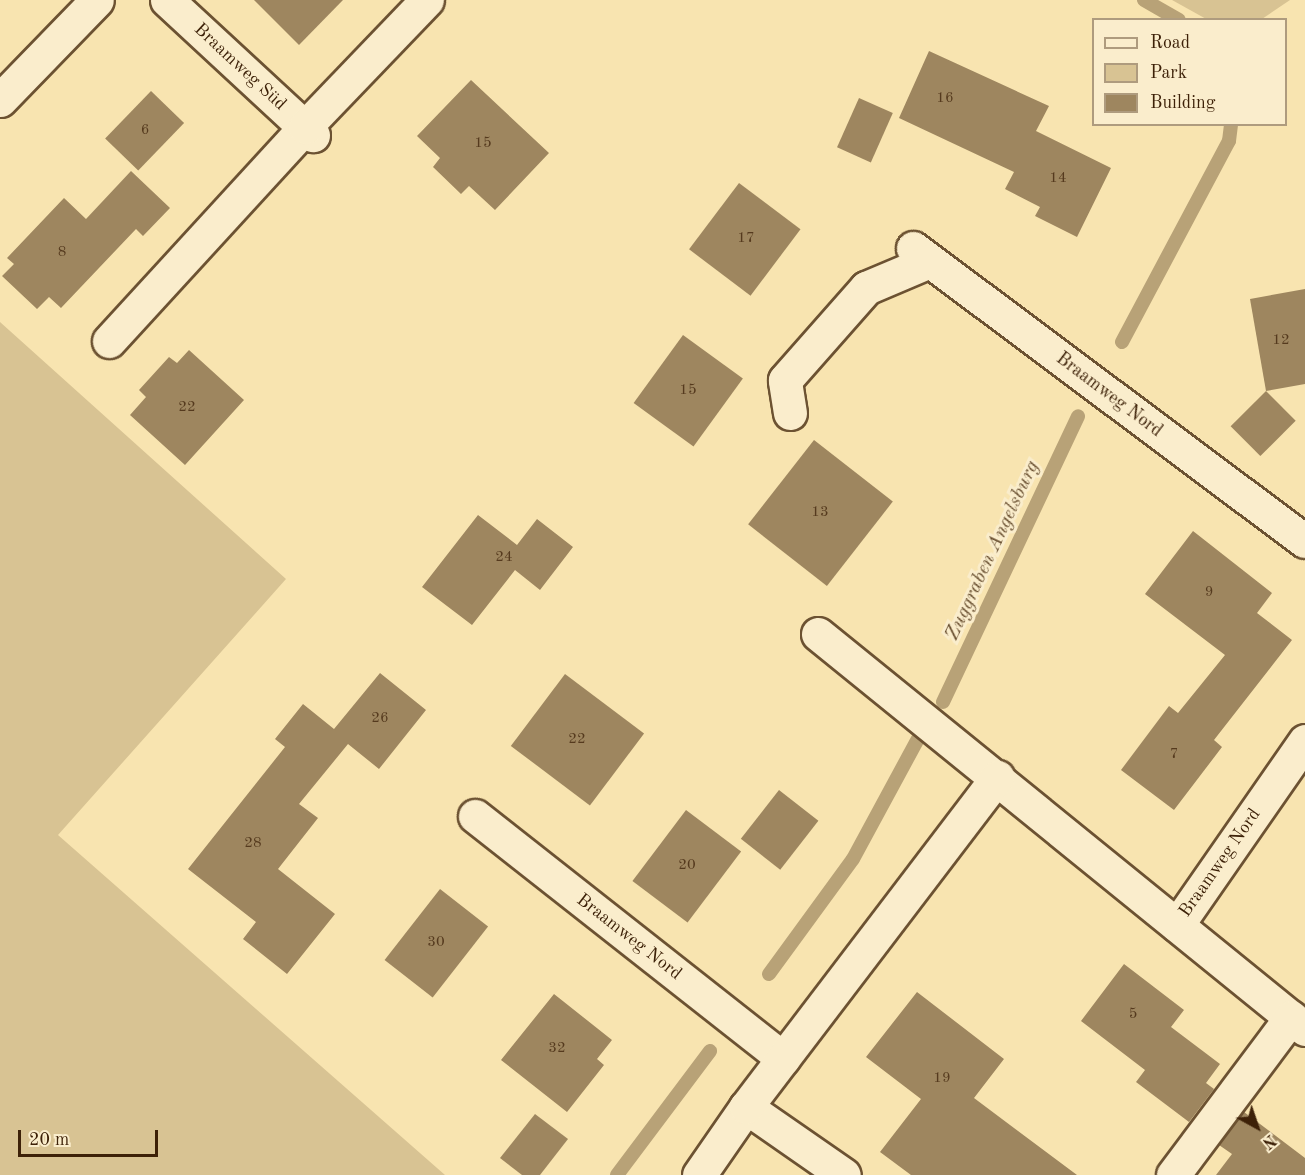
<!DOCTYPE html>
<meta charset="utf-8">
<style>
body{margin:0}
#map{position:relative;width:1305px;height:1175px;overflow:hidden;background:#f8e4b0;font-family:"Old Standard TT",serif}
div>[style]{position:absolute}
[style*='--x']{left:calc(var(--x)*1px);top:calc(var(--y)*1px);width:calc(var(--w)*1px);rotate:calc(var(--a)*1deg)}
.green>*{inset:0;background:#d8c393}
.stream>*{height:14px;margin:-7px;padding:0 7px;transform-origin:7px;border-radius:7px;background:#b8a277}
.building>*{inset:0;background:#9e865f;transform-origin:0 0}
.roads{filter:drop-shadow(2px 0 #6c5232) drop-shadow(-2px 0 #6c5232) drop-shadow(0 2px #6c5232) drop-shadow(0 -2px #6c5232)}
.minor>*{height:33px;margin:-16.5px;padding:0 16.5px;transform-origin:16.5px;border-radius:16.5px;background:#faedcc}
span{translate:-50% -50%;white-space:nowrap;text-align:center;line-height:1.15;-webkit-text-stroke:6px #faedcc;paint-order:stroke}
.number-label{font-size:15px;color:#553a1e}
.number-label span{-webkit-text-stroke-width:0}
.street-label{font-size:18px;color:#3d2108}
.water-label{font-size:20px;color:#684e2f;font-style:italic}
.legend{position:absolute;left:1092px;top:18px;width:195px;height:108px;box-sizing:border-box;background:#faedcc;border:2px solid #ae9b7e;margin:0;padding:8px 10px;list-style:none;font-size:18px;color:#3d2108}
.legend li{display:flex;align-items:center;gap:12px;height:30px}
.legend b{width:30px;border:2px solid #ae9b7e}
.north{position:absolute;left:1227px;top:1097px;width:60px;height:60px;-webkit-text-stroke:4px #faedcc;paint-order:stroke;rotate:140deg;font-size:16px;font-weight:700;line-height:24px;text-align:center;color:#3d2108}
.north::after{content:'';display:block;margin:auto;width:21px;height:27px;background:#3d2108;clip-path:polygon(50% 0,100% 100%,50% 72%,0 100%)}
.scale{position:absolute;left:18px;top:1130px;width:140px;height:27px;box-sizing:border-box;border:3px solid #3d2108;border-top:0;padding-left:8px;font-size:18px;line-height:21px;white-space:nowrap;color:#3d2108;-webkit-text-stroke:4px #faedcc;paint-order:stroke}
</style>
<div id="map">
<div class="green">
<i style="clip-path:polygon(1172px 0,1290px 0,1262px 19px,1208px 20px)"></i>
<i style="clip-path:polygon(0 322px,286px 579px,58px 835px,445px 1175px,0 1175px)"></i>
</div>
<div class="stream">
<i style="--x:1144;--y:0;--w:40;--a:29.7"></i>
<i style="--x:1122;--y:342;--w:228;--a:-62"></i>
<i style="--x:1229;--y:141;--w:17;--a:-83"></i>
<i style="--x:943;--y:702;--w:316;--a:-64.7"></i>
<i style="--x:769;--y:974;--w:142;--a:-53.9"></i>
<i style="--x:853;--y:859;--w:136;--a:-61.6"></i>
<i style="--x:617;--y:1175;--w:155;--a:-53.1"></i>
</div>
<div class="building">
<i style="clip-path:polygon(254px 0,343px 0,299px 45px)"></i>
<i style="clip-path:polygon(929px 51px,1049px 106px,1036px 131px,1111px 168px,1077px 237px,1035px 216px,1040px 207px,1005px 189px,1014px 172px,899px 118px)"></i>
<i style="clip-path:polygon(471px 80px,549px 153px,495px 210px,469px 186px,461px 194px,433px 167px,440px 158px,417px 136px)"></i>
<i style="left:151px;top:91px;width:46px;height:66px;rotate:44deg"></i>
<i style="left:859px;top:98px;width:37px;height:54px;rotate:24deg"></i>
<i style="clip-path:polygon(131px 171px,170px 208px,143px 236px,136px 229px,61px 308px,49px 297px,37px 309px,2px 276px,14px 264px,7px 258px,64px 198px,86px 219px)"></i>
<i style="left:739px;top:183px;width:77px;height:83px;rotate:37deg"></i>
<i style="clip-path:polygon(1305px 289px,1305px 384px,1266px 391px,1250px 299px)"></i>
<i style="left:683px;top:335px;width:74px;height:84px;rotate:36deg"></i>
<i style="clip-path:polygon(189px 350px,244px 400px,185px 465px,130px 415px,146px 397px,139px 390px,169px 357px,177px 363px)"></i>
<i style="left:1266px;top:391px;width:42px;height:50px;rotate:45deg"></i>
<i style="left:814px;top:440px;width:100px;height:107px;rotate:38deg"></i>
<i style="clip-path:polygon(478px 515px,517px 545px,537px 519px,573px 547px,540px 590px,515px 570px,472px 625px,422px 587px)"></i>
<i style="clip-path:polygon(1193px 531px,1272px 593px,1257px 613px,1292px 640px,1214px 740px,1222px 747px,1174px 810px,1121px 770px,1169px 706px,1178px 713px,1225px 655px,1145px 594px)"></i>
<i style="clip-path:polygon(380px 673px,426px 710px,379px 769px,348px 744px,299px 804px,318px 818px,278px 869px,335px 914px,287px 974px,243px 939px,256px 922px,188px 869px,285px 747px,275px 739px,303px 704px,334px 729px)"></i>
<i style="left:565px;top:674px;width:99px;height:90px;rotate:37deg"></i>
<i style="left:779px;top:790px;width:50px;height:62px;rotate:38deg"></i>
<i style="left:686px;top:810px;width:69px;height:89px;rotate:37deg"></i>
<i style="left:440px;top:889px;width:61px;height:90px;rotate:38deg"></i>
<i style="clip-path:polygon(1124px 964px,1184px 1010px,1171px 1027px,1220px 1064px,1206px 1083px,1214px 1089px,1189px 1122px,1136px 1082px,1145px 1070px,1081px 1021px)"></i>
<i style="clip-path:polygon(917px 992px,1004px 1059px,974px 1098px,1077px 1175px,911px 1175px,880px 1152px,921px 1099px,866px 1057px)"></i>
<i style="clip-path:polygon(554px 994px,612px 1040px,597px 1059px,604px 1065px,567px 1112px,501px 1060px)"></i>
<i style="clip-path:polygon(1244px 1112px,1305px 1158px,1305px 1175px,1216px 1175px,1232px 1154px,1219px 1145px)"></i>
<i style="clip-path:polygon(535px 1114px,568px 1139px,540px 1175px,522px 1175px,500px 1158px)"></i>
</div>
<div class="roads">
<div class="minor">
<i style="--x:167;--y:0;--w:199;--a:42.8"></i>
<i style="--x:0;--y:100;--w:139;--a:-45.9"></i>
<i style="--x:913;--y:248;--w:489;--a:36.8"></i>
<i style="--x:109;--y:341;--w:290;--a:-47.5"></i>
<i style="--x:305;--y:127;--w:176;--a:-46.2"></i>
<i style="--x:790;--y:413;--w:33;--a:-99"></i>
<i style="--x:785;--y:380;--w:123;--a:-48.6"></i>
<i style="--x:866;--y:288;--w:69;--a:-22.9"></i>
<i style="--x:818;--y:634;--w:627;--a:39.05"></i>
<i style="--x:475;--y:816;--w:392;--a:38.2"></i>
<i style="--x:1177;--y:925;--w:224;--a:-55.2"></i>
<i style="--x:746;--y:1107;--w:119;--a:34.8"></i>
<i style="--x:699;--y:1175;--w:83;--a:-55.3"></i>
<i style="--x:746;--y:1107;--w:415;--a:-52.7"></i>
<i style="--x:1173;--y:1175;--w:197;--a:-53.2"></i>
</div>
</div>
<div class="number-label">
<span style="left:945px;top:99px">16</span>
<span style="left:145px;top:131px">6</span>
<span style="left:483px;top:144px">15</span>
<span style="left:1058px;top:179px">14</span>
<span style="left:746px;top:239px">17</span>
<span style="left:62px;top:253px">8</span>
<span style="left:1281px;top:341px">12</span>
<span style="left:688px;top:391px">15</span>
<span style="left:187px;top:408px">22</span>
<span style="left:820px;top:513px">13</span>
<span style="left:504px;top:558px">24</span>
<span style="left:1209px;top:593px">9</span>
<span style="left:380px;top:719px">26</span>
<span style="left:577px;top:740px">22</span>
<span style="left:1174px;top:755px">7</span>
<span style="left:253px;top:844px">28</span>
<span style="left:687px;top:866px">20</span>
<span style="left:436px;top:943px">30</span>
<span style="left:1133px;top:1015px">5</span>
<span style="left:557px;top:1049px">32</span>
<span style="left:942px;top:1079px">19</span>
</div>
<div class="street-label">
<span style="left:240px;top:67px;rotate:43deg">Braamweg Süd</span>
<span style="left:1109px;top:395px;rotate:37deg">Braamweg Nord</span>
<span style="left:1220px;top:863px;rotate:-55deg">Braamweg Nord</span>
<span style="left:629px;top:937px;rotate:38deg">Braamweg Nord</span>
</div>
<div class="water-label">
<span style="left:993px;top:551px;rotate:-65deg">Zuggraben Angelsburg</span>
</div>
<ul class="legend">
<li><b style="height:8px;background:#faedcc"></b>Road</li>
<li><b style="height:16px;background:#d8c393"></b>Park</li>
<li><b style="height:16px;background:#9e865f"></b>Building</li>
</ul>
<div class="north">N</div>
<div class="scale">20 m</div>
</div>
